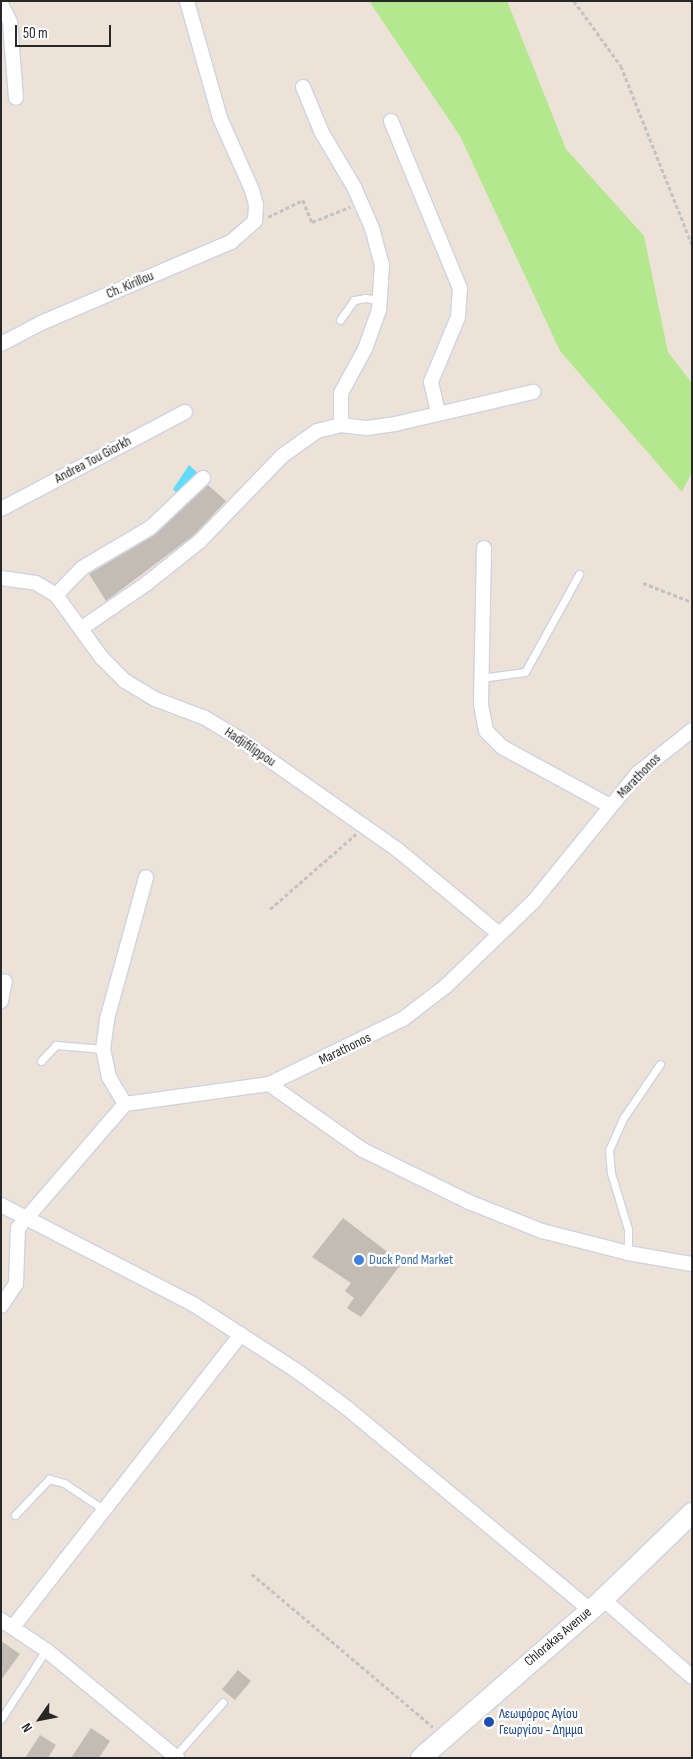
<!DOCTYPE html>
<meta charset="utf-8">
<style>
body{margin:0}
#map{position:relative;width:693px;height:1759px;overflow:hidden;background:#ece2d8;font-family:"Sofia Sans Condensed",sans-serif}
div>[style]{position:absolute}
[style*='--x']{left:calc(var(--x)*1px);top:calc(var(--y)*1px);width:calc(var(--w)*1px);rotate:calc(var(--a)*1deg)}
.green>*{inset:0;background:#b4e88e}
.water>*{inset:0;background:#60dcf9}
.building>*{inset:0;background:#c3bcb5;transform-origin:0 0}
.path>*{height:2.5px;margin-top:-1.25px;transform-origin:0;background:repeating-linear-gradient(90deg,#c3c3c3 0 4px,transparent 0 6.5px)}
.roads{filter:drop-shadow(1px 0 #cdd3e3) drop-shadow(-1px 0 #cdd3e3) drop-shadow(0 1px #cdd3e3) drop-shadow(0 -1px #cdd3e3)}
.lane>*{height:7px;margin:-3.5px;padding:0 3.5px;transform-origin:3.5px;border-radius:3.5px;background:#fff}
.street>*{height:14px;margin:-7px;padding:0 7px;transform-origin:7px;border-radius:7px;background:#fff}
.secondary>*{height:20px;margin:-10px;padding:0 10px;transform-origin:10px;border-radius:10px;background:#fff}
.dots>*{width:14px;height:14px;translate:-50% -50%;box-sizing:border-box;border:2px solid #fff;border-radius:50%}
span{translate:-50% -50%;white-space:nowrap;text-align:center;line-height:1.15;-webkit-text-stroke:5px #fff;paint-order:stroke}
.street-label{font-size:14px;color:#282828}
.shop-label{font-size:14px;color:#366cbe}
.left{translate:0 -50%;text-align:left}
.transit-label{font-size:14px;color:#164399}
.frame{position:absolute;inset:0;border:2px solid #282828;pointer-events:none}
.north{position:absolute;left:15px;top:1694px;width:50px;height:50px;-webkit-text-stroke:4px #fff;paint-order:stroke;rotate:237deg;font-size:14px;font-weight:700;line-height:20px;text-align:center;color:#282828}
.north::after{content:'';display:block;margin:auto;width:18px;height:22px;background:#282828;clip-path:polygon(50% 0,100% 100%,50% 72%,0 100%)}
.scale{position:absolute;left:15px;top:25px;width:96px;height:22px;box-sizing:border-box;border:2px solid #282828;border-top:0;padding-left:6px;font-size:15px;line-height:18px;white-space:nowrap;color:#282828;-webkit-text-stroke:4px #fff;paint-order:stroke}
</style>
<div id="map">
<div class="green">
<i style="clip-path:polygon(369px 1px,507px 1px,566px 149px,644px 236px,668px 352px,692px 383px,692px 472px,682px 492px,560px 351px,460px 136px)"></i>
</div>
<div class="water">
<i style="clip-path:polygon(189px 465px,201px 476px,178px 495px,173px 489px)"></i>
</div>
<div class="building">
<i style="clip-path:polygon(208px 485px,226px 501px,194px 535px,106px 601px,89px 574px,155px 535px)"></i>
<i style="clip-path:polygon(343px 1218px,402px 1263px,361px 1317px,347px 1308px,354px 1298px,345px 1291px,351px 1283px,312px 1257px)"></i>
<i style="clip-path:polygon(1px 1641px,20px 1654px,1px 1680px)"></i>
<i style="left:238px;top:1670px;width:17px;height:25px;rotate:40deg"></i>
<i style="clip-path:polygon(91px 1728px,110px 1741px,99px 1758px,71px 1758px)"></i>
<i style="clip-path:polygon(40px 1735px,56px 1745px,48px 1758px,25px 1758px)"></i>
</div>
<div class="path">
<i style="--x:574;--y:1;--w:80;--a:54.1"></i>
<i style="--x:621;--y:66;--w:192;--a:68.3"></i>
<i style="--x:691;--y:1;--w:1;--a:45"></i>
<i style="--x:268;--y:217;--w:39;--a:-26"></i>
<i style="--x:303;--y:200;--w:24;--a:68"></i>
<i style="--x:312;--y:222;--w:41;--a:-21.5"></i>
<i style="--x:643;--y:583;--w:53;--a:21.2"></i>
<i style="--x:270;--y:909;--w:114;--a:-41.1"></i>
<i style="--x:252;--y:1574;--w:237;--a:40.2"></i>
</div>
<div class="roads">
<div class="lane">
<i style="--x:340;--y:320;--w:24;--a:-55"></i>
<i style="--x:354;--y:300;--w:11;--a:-10"></i>
<i style="--x:365;--y:298;--w:15;--a:8"></i>
<i style="--x:481;--y:678;--w:44;--a:-7.8"></i>
<i style="--x:525;--y:672;--w:112;--a:-61.1"></i>
<i style="--x:41;--y:1061;--w:22;--a:-47"></i>
<i style="--x:56;--y:1045;--w:47;--a:4.9"></i>
<i style="--x:628;--y:1253;--w:24;--a:-90"></i>
<i style="--x:628;--y:1229;--w:59;--a:-106.9"></i>
<i style="--x:611;--y:1173;--w:23;--a:-95"></i>
<i style="--x:609;--y:1150;--w:36;--a:-66"></i>
<i style="--x:624;--y:1117;--w:64;--a:-55.8"></i>
<i style="--x:15;--y:1515;--w:50;--a:-46.6"></i>
<i style="--x:49;--y:1479;--w:16;--a:15"></i>
<i style="--x:64;--y:1483;--w:47;--a:33.7"></i>
<i style="--x:1;--y:1719;--w:82;--a:-56.9"></i>
<i style="--x:175;--y:1756;--w:72;--a:-48.4"></i>
</div>
<div class="street">
<i style="--x:1;--y:4;--w:20;--a:63"></i>
<i style="--x:10;--y:22;--w:76;--a:85.5"></i>
<i style="--x:303;--y:87;--w:50;--a:67.6"></i>
<i style="--x:322;--y:133;--w:63;--a:59.3"></i>
<i style="--x:354;--y:187;--w:45;--a:66.3"></i>
<i style="--x:372;--y:228;--w:38;--a:75"></i>
<i style="--x:382;--y:265;--w:45;--a:93.8"></i>
<i style="--x:379;--y:310;--w:41;--a:109.7"></i>
<i style="--x:365;--y:349;--w:50;--a:118.6"></i>
<i style="--x:341;--y:393;--w:32;--a:90"></i>
<i style="--x:391;--y:121;--w:181;--a:67.6"></i>
<i style="--x:460;--y:288;--w:29;--a:94"></i>
<i style="--x:458;--y:317;--w:70;--a:112.6"></i>
<i style="--x:431;--y:382;--w:31;--a:77"></i>
<i style="--x:1;--y:344;--w:45;--a:-27.7"></i>
<i style="--x:41;--y:323;--w:207;--a:-23.1"></i>
<i style="--x:231;--y:242;--w:32;--a:-41"></i>
<i style="--x:255;--y:221;--w:16;--a:-86"></i>
<i style="--x:256;--y:205;--w:16;--a:-105"></i>
<i style="--x:252;--y:190;--w:79;--a:-114"></i>
<i style="--x:220;--y:118;--w:122;--a:-105.8"></i>
<i style="--x:1;--y:509;--w:208;--a:-27.8"></i>
<i style="--x:484;--y:548;--w:157;--a:91.1"></i>
<i style="--x:481;--y:705;--w:26;--a:79"></i>
<i style="--x:486;--y:731;--w:23;--a:45"></i>
<i style="--x:502;--y:747;--w:123;--a:28.6"></i>
<i style="--x:1;--y:578;--w:35;--a:8"></i>
<i style="--x:36;--y:583;--w:23;--a:31"></i>
<i style="--x:56;--y:595;--w:78;--a:53.9"></i>
<i style="--x:102;--y:658;--w:33;--a:45"></i>
<i style="--x:125;--y:681;--w:35;--a:31"></i>
<i style="--x:155;--y:699;--w:53;--a:20.8"></i>
<i style="--x:205;--y:718;--w:41;--a:31"></i>
<i style="--x:240;--y:739;--w:193;--a:35.1"></i>
<i style="--x:398;--y:850;--w:131;--a:39.7"></i>
<i style="--x:56;--y:595;--w:37;--a:-46"></i>
<i style="--x:82;--y:568;--w:79;--a:-30.5"></i>
<i style="--x:150;--y:528;--w:73;--a:-43.3"></i>
<i style="--x:82;--y:628;--w:78;--a:-34.5"></i>
<i style="--x:146;--y:584;--w:69;--a:-38.5"></i>
<i style="--x:200;--y:541;--w:118;--a:-46"></i>
<i style="--x:282;--y:456;--w:43;--a:-35.5"></i>
<i style="--x:317;--y:431;--w:25;--a:-14"></i>
<i style="--x:341;--y:425;--w:26;--a:7"></i>
<i style="--x:367;--y:428;--w:28;--a:-8"></i>
<i style="--x:395;--y:424;--w:142;--a:-13.1"></i>
<i style="--x:1;--y:1001;--w:20;--a:-79"></i>
<i style="--x:269;--y:1084;--w:115;--a:35.1"></i>
<i style="--x:363;--y:1150;--w:118;--a:26.1"></i>
<i style="--x:469;--y:1202;--w:79;--a:21.7"></i>
<i style="--x:542;--y:1231;--w:89;--a:14.3"></i>
<i style="--x:628;--y:1253;--w:65;--a:9.8"></i>
<i style="--x:125;--y:1104;--w:31;--a:-121"></i>
<i style="--x:109;--y:1077;--w:29;--a:-102"></i>
<i style="--x:103;--y:1049;--w:30;--a:-82"></i>
<i style="--x:107;--y:1019;--w:147;--a:-74.6"></i>
<i style="--x:1;--y:1205;--w:216;--a:27.3"></i>
<i style="--x:193;--y:1304;--w:124;--a:32.8"></i>
<i style="--x:297;--y:1371;--w:62;--a:36.5"></i>
<i style="--x:347;--y:1408;--w:316;--a:39.7"></i>
<i style="--x:1;--y:1306;--w:27;--a:-56"></i>
<i style="--x:16;--y:1284;--w:56;--a:-88"></i>
<i style="--x:18;--y:1228;--w:164;--a:-49.2"></i>
<i style="--x:125;--y:1104;--w:145;--a:-7.9"></i>
<i style="--x:269;--y:1084;--w:149;--a:-25.9"></i>
<i style="--x:403;--y:1019;--w:54;--a:-37.5"></i>
<i style="--x:446;--y:986;--w:122;--a:-44"></i>
<i style="--x:534;--y:901;--w:165;--a:-50.9"></i>
<i style="--x:638;--y:773;--w:69;--a:-38.5"></i>
<i style="--x:603;--y:1599;--w:118;--a:41.2"></i>
<i style="--x:1;--y:1620;--w:54;--a:33.7"></i>
<i style="--x:46;--y:1650;--w:170;--a:39.5"></i>
<i style="--x:13;--y:1627;--w:371;--a:-52.1"></i>
</div>
<div class="secondary">
<i style="--x:421;--y:1758;--w:242;--a:-41.1"></i>
<i style="--x:603;--y:1599;--w:124;--a:-44"></i>
</div>
</div>
<div class="dots">
<i style="left:359px;top:1260px;background:#3f7fe0"></i>
<i style="left:489px;top:1722px;background:#1a4fb4"></i>
</div>
<div class="street-label">
<span style="left:130px;top:285px;rotate:-23deg">Ch. Kirillou</span>
<span style="left:93px;top:460px;rotate:-28deg">Andrea Tou Giorkh</span>
<span style="left:250px;top:747px;rotate:34deg">Hadjifilippou</span>
<span style="left:639px;top:776px;rotate:-46deg">Marathonos</span>
<span style="left:345px;top:1049px;rotate:-26deg">Marathonos</span>
<span style="left:558px;top:1637px;rotate:-40deg">Chlorakas Avenue</span>
</div>
<div class="shop-label">
<span class="left" style="left:369px;top:1260px">Duck Pond Market</span>
</div>
<div class="transit-label">
<span class="left" style="left:499px;top:1722px">Λεωφόρος Αγίου<br>Γεωργίου - Δημμα</span>
</div>
<div class="frame"></div>
<div class="north">N</div>
<div class="scale">50 m</div>
</div>
